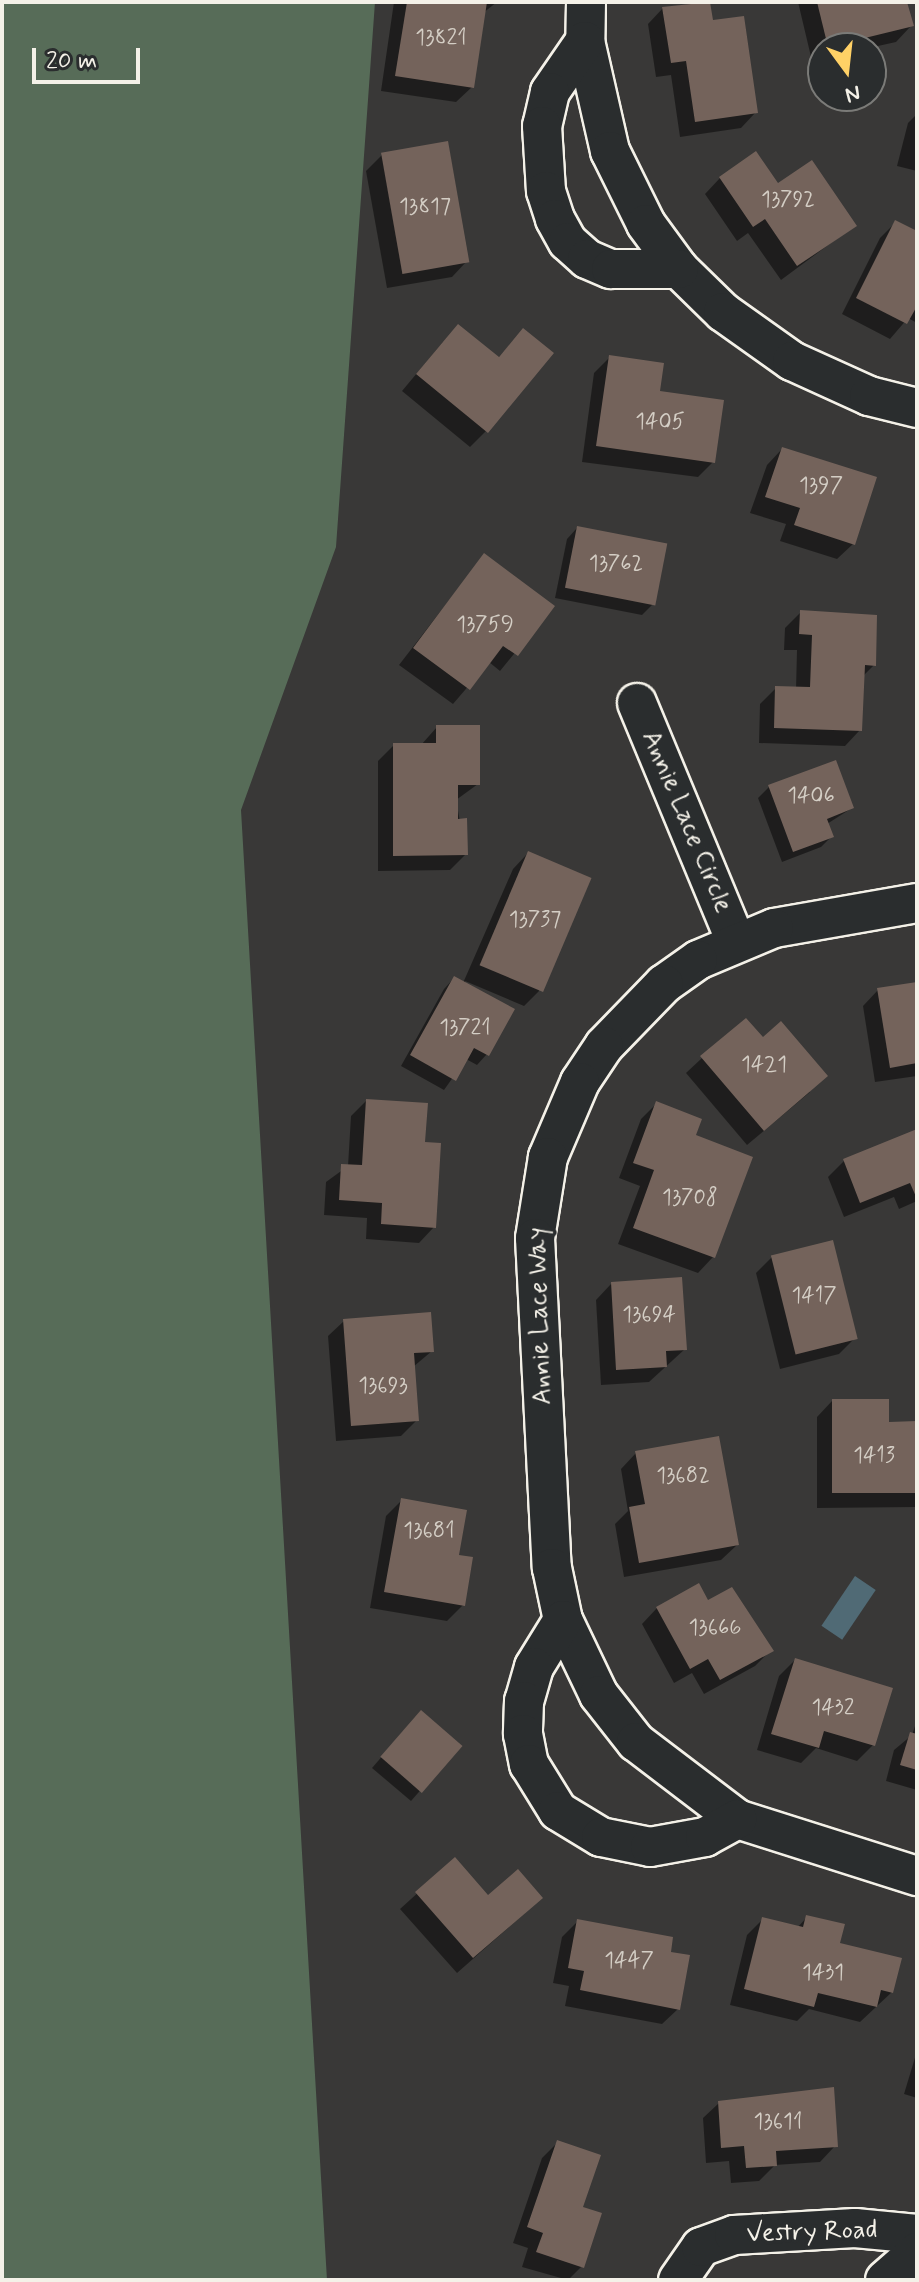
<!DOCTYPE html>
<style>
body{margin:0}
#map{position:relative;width:919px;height:2282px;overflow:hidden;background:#393837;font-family:Mynerve,sans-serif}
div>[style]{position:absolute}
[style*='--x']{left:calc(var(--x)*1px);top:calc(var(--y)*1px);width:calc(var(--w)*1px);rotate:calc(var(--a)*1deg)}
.green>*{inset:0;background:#576c58}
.water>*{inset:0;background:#506a75;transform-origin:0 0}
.shadow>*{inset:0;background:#0007}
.building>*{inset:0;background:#74635b;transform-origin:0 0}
.roads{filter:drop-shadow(2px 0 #f4f1e8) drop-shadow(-2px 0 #f4f1e8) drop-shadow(0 2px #f4f1e8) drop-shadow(0 -2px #f4f1e8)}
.minor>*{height:38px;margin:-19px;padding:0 19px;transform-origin:19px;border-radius:19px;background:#2a2d2e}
span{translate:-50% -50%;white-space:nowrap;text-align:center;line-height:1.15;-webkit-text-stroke:7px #2a2d2e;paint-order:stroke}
.number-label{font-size:22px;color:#d4cec5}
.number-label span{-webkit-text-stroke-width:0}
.street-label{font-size:26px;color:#f4f1e8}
.frame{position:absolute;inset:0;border:4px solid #f4f1e8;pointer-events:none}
.north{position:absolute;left:807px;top:32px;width:80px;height:80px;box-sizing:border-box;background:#2a2d2e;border:2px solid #7b7b78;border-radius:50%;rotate:165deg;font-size:22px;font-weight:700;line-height:32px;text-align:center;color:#f4f1e8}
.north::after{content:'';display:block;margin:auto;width:28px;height:36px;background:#ffd166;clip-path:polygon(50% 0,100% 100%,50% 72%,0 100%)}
.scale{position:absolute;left:32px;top:48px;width:108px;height:36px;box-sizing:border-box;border:4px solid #f4f1e8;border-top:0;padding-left:10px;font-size:24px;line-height:28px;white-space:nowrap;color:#f4f1e8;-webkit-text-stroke:6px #2a2d2e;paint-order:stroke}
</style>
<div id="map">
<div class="green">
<i style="clip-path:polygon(2px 2px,375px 2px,336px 547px,241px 810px,327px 2280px,2px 2280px)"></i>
</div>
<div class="water">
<i style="left:855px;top:1576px;width:25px;height:60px;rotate:34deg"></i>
</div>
<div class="shadow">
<i style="clip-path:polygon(394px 2px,497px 2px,483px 13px,472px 87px,456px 102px,381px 91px)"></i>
<i style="clip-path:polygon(708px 2px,711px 23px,756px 112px,741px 128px,680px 137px,671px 75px,656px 77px,648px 24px,663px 8px)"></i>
<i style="clip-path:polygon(798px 2px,905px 2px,911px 26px,896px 42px,869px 48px,823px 48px,823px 59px,812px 61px)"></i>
<i style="clip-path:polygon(917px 114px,917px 171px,897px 166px,908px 123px)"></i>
<i style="clip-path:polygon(382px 155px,467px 261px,452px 277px,387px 288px,366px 171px)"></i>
<i style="clip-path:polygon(720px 178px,777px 186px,854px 226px,781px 280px,748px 233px,737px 241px,705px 194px)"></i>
<i style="clip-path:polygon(896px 222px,917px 233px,917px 323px,908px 318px,890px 339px,842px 314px,880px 238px)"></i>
<i style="clip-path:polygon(523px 330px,486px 431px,470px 447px,402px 391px,443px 342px,498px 358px)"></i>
<i style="clip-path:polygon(610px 357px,658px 393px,713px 462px,698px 477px,582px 462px,594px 373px)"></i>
<i style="clip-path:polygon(782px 449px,853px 544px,837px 559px,780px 541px,786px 524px,750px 513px,767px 465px)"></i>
<i style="clip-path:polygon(577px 528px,653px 604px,642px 615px,555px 598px,567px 539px)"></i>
<i style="clip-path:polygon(484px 555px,553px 606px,500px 671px,489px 662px,453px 704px,399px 665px)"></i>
<i style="clip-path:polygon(801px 612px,874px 665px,863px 676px,860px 730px,845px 746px,759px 743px,760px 704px,776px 688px,796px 689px,797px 650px,784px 650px,785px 628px)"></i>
<i style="clip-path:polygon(437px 727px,478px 784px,456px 800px,466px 854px,450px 870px,378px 871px,378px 761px,394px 745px,421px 745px)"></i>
<i style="clip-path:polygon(769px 787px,852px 808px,827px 824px,832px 836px,821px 847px,782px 862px,758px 798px)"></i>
<i style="clip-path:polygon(528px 853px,539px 991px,524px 1006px,465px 981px,487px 1054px,477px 1065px,466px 1059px,444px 1090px,401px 1066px,444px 989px,454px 978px,463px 983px,513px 869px)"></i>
<i style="clip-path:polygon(917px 984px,917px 1076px,875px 1082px,863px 1006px,878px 990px)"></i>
<i style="clip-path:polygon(762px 1040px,810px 1092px,747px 1145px,686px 1073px,702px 1058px)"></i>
<i style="clip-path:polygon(366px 1101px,423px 1144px,434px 1227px,419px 1243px,366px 1239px,367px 1218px,324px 1215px,326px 1182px,348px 1166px,351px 1116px)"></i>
<i style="clip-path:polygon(656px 1104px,693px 1136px,713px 1257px,698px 1273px,618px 1244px,640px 1186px,619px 1178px,641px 1119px)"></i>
<i style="clip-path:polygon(917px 1131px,917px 1201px,899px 1209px,894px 1197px,844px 1217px,828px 1177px,844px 1161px)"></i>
<i style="clip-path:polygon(772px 1257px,855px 1338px,839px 1354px,780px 1369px,756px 1273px)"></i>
<i style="clip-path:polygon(611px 1284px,685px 1349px,649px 1382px,601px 1385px,596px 1300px)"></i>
<i style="clip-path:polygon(344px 1321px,432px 1351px,413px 1367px,417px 1420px,401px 1436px,336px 1441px,328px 1336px)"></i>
<i style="clip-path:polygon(832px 1401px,887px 1424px,917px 1423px,917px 1507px,817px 1508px,817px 1417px)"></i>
<i style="clip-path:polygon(636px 1453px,737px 1545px,721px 1560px,624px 1577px,615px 1524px,628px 1511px,621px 1469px)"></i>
<i style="clip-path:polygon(402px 1500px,457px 1556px,463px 1605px,447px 1621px,370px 1608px,386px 1516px)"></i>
<i style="clip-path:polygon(707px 1603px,771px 1650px,755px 1666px,704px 1694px,692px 1673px,674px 1683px,642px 1624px,657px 1608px)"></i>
<i style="clip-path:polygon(795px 1660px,873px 1745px,857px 1761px,816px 1748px,801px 1763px,757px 1750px,779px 1676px)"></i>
<i style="clip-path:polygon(917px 1720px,917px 1790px,886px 1781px,894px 1750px,912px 1735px)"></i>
<i style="clip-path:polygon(410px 1724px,459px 1746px,411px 1801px,372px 1768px)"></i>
<i style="clip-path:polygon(454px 1860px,487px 1898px,525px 1913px,457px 1973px,400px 1909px)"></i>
<i style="clip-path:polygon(807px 1917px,892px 1992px,860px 2022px,809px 2009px,797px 2021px,730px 2005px,747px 1935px,763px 1919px,797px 1928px)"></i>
<i style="clip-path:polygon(578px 1921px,668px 1953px,678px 2009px,662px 2024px,565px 2006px,569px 1986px,553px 1983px,562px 1937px)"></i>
<i style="clip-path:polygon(917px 2051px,917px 2098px,904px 2094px)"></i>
<i style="clip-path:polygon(719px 2103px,835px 2146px,820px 2162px,775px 2165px,759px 2181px,731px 2183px,729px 2161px,706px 2163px,703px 2118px)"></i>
<i style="clip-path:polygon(557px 2143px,581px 2208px,582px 2266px,568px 2280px,522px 2267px,528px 2248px,513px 2243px,542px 2158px)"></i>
</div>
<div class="building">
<i style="clip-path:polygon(407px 2px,487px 2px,474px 88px,395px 76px)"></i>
<i style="clip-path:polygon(710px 2px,713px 20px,744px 16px,758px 113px,695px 122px,686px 61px,671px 63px,662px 7px)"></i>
<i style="clip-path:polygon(817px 2px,907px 2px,914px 26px,828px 47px)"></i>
<i style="left:448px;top:141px;width:123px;height:68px;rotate:80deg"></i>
<i style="clip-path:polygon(756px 151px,778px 183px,812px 160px,857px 226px,797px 266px,765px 219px,753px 227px,719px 177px)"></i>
<i style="clip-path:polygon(895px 220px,917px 231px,917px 306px,907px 324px,856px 298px)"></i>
<i style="clip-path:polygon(458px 324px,499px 357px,523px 328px,554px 353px,488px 433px,416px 374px)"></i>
<i style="clip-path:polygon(609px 355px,664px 363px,660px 391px,724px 400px,715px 463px,596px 446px)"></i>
<i style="clip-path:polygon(782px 447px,877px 477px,855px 545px,794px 525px,800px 508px,765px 497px)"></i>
<i style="left:577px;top:526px;width:92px;height:63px;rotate:11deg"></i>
<i style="clip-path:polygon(484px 553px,555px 606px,518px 656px,503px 646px,470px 690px,413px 648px)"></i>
<i style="clip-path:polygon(800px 610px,877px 615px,876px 666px,865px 665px,862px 731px,774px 728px,775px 686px,810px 687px,812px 635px,799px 634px)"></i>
<i style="clip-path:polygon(436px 725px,480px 725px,480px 785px,458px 785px,458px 819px,467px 818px,468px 855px,393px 856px,393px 743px,436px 743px)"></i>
<i style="clip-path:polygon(836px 760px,854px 808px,827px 819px,834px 837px,793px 852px,768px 785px)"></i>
<i style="left:528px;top:851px;width:69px;height:124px;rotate:23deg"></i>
<i style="clip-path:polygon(454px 976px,515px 1009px,489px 1056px,474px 1048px,456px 1081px,410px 1055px)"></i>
<i style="clip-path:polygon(917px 982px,917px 1063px,890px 1068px,877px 988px)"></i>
<i style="clip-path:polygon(746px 1018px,763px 1037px,781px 1021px,828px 1076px,764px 1131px,700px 1056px)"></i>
<i style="clip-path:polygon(366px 1099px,428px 1103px,425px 1142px,441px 1143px,436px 1228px,381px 1224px,382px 1203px,339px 1200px,341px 1164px,362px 1165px)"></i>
<i style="clip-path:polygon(656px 1101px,702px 1119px,696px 1135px,753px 1157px,715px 1258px,633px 1228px,654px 1170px,633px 1163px)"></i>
<i style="clip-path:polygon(917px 1129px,917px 1199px,910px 1183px,860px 1203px,843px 1159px)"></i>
<i style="left:833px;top:1240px;width:102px;height:64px;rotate:76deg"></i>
<i style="clip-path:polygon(682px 1277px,687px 1350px,666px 1351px,667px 1367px,616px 1370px,611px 1282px)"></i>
<i style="clip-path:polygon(431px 1312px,434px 1352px,414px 1353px,419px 1421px,351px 1426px,343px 1319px)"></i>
<i style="clip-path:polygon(832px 1399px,889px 1399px,889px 1422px,917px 1421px,917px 1493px,832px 1493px)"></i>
<i style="clip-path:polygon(719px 1436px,739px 1545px,639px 1563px,629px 1507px,645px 1504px,635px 1451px)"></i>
<i style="clip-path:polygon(401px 1498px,467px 1510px,459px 1555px,473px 1557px,465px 1606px,384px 1592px)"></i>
<i style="clip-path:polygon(699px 1583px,708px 1600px,732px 1587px,774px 1651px,720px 1680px,708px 1659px,690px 1669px,656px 1607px)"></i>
<i style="clip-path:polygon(795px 1658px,893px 1688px,875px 1746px,824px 1731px,819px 1748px,771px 1734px)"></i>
<i style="left:421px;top:1710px;width:55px;height:62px;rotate:41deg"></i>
<i style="clip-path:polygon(910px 1732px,917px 1734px,917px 1770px,900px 1765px)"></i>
<i style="clip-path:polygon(455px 1857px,488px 1895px,518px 1869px,543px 1898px,473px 1958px,415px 1892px)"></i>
<i style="clip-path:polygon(806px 1915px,845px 1924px,840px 1943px,902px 1958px,893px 1993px,881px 1990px,877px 2007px,818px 1993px,814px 2007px,744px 1989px,762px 1917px,803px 1927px)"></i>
<i style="clip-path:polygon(577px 1919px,673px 1937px,671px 1952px,690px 1955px,680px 2010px,580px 1990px,584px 1971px,568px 1968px)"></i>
<i style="clip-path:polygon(834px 2087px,838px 2147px,776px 2151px,777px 2166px,746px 2168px,744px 2146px,721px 2148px,718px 2101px)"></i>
<i style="clip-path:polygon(557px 2140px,601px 2155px,583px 2207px,602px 2213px,584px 2268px,536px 2252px,543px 2233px,527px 2227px)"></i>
</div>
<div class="roads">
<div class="minor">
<i style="--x:586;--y:2;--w:39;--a:91"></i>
<i style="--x:585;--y:41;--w:113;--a:77.2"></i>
<i style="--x:610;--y:151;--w:81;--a:63.7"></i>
<i style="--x:646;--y:224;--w:56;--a:53.7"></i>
<i style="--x:679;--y:269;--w:62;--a:44.3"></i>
<i style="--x:723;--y:312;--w:85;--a:35.4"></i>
<i style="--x:792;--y:361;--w:85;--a:24.4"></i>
<i style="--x:869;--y:396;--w:49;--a:14"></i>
<i style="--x:585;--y:41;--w:62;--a:124.5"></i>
<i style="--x:550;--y:92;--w:35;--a:103"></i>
<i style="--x:542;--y:126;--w:65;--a:86.5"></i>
<i style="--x:546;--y:191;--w:29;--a:72"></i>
<i style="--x:555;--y:219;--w:26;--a:61"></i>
<i style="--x:568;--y:242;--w:25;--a:42"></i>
<i style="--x:587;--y:259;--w:26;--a:23"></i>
<i style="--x:611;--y:269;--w:68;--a:0"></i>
<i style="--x:637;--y:703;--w:259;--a:67.5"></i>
<i style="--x:917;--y:903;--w:145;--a:170.1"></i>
<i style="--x:774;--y:928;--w:82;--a:157.2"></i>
<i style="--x:698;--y:960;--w:42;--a:144.8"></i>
<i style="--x:664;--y:984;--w:86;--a:134.1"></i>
<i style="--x:604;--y:1046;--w:43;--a:123.7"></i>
<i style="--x:580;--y:1082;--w:82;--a:113.1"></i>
<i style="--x:548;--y:1157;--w:82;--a:99.1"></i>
<i style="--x:535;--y:1238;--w:330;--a:87.1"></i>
<i style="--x:552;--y:1568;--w:53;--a:78.1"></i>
<i style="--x:563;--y:1620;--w:83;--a:64.4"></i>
<i style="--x:599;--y:1695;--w:60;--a:51.8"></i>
<i style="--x:636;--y:1742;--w:127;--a:37.3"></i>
<i style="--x:737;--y:1819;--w:189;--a:17.6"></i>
<i style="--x:563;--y:1620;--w:55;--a:121.7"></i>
<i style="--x:534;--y:1667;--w:35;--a:106"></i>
<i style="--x:524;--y:1701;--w:33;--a:92"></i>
<i style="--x:523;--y:1734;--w:31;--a:79"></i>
<i style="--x:529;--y:1764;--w:55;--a:58.3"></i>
<i style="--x:558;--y:1811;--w:50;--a:31.2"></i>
<i style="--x:601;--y:1837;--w:50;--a:11.5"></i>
<i style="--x:650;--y:1847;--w:56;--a:-10.3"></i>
<i style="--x:705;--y:1837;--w:37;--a:-29"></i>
<i style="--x:678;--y:2280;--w:40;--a:-55.1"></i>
<i style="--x:701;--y:2247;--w:35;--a:-20"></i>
<i style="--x:734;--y:2235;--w:121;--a:-3.3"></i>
<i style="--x:855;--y:2228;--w:62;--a:5.5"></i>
<i style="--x:885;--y:2280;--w:43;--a:-41.2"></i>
</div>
</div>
<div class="number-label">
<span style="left:441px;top:39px">13821</span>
<span style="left:788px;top:201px">13792</span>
<span style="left:425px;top:208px">13817</span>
<span style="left:660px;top:423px">1405</span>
<span style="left:821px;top:487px">1397</span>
<span style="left:616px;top:565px">13762</span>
<span style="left:485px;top:626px">13759</span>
<span style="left:811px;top:797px">1406</span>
<span style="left:535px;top:921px">13737</span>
<span style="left:465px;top:1029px">13721</span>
<span style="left:764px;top:1066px">1421</span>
<span style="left:690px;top:1199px">13708</span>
<span style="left:814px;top:1297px">1417</span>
<span style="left:649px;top:1316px">13694</span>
<span style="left:383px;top:1387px">13693</span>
<span style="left:874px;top:1457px">1413</span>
<span style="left:683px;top:1477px">13682</span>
<span style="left:429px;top:1532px">13681</span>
<span style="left:715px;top:1629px">13666</span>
<span style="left:833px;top:1709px">1432</span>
<span style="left:629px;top:1962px">1447</span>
<span style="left:823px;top:1974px">1431</span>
<span style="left:778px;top:2123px">13611</span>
</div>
<div class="street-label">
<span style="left:686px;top:822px;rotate:67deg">Annie Lace Circle</span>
<span style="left:541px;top:1316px;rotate:-92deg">Annie Lace Way</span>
<span style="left:812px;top:2233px;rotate:-2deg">Vestry Road</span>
</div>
<div class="frame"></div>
<div class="north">N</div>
<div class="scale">20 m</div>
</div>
